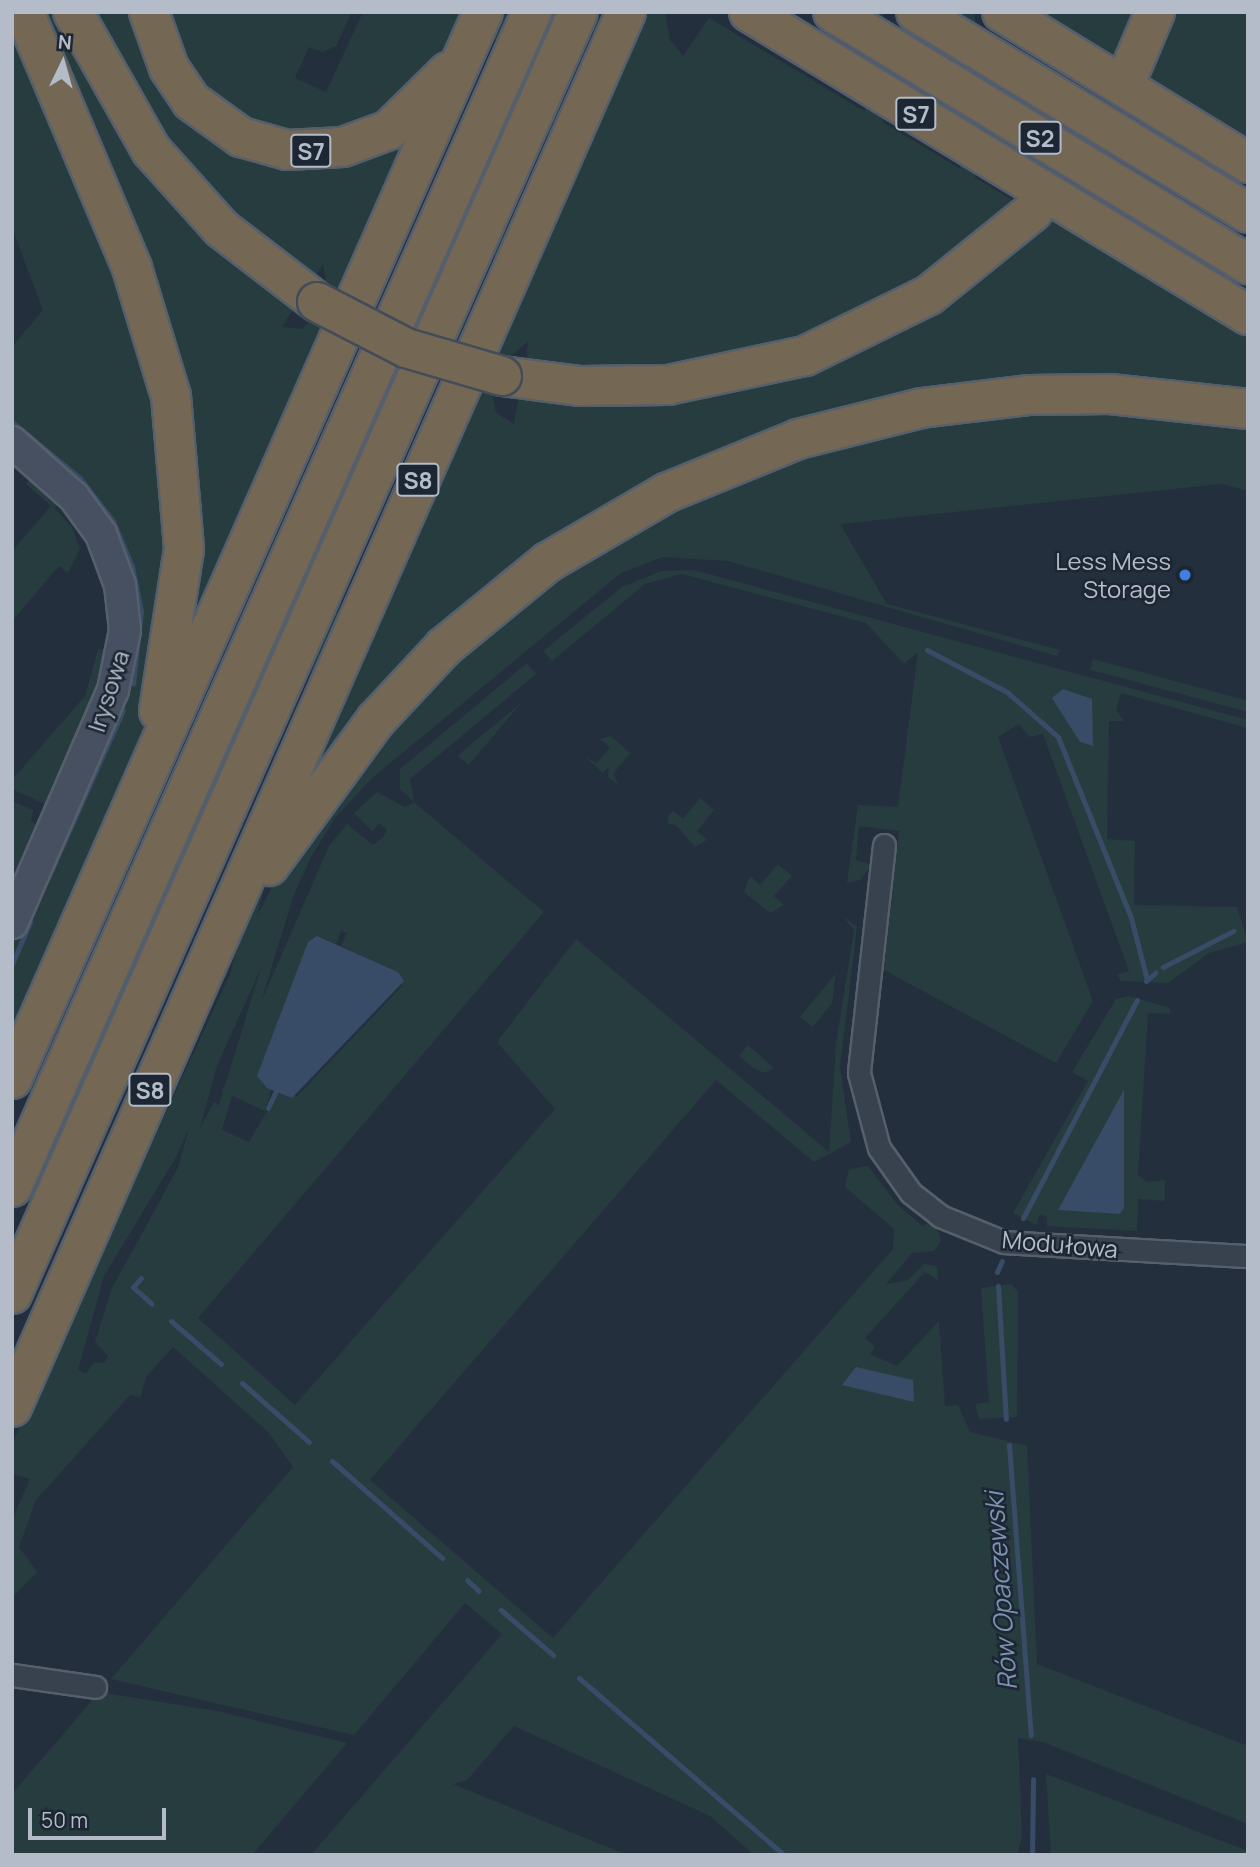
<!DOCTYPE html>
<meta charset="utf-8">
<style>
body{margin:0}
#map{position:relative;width:1260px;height:1867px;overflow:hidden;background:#242f3e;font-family:Manrope,sans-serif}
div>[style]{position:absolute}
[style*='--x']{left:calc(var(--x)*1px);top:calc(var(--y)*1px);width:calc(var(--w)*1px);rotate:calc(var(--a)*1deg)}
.green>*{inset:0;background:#263c3f;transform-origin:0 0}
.water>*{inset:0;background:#394c67}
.stream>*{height:5px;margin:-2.5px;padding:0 2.5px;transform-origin:2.5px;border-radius:2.5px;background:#394c67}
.highway-tunnel>*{height:38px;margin-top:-19px;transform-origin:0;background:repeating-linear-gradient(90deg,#3a4453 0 38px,transparent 0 57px)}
.roads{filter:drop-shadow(2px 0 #565f6c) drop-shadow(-2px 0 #565f6c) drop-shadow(0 2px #565f6c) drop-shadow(0 -2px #565f6c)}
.street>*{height:21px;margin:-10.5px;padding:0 10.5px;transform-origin:10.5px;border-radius:10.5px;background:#38414e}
.secondary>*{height:30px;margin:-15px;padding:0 15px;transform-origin:15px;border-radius:15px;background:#465061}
.highway>*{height:38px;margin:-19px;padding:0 19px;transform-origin:19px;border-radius:19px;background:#746855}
.bridges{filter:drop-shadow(2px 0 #434c59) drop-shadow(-2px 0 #434c59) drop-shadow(0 2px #434c59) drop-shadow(0 -2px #434c59)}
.highway-bridge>*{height:38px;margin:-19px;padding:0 19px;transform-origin:19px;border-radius:19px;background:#746855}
.dots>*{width:19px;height:19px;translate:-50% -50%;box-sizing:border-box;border:4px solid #1d2633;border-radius:50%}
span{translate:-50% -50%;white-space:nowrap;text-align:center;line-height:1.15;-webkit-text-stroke:5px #1d2633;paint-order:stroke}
.shield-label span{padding:2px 5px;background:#1d2633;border:2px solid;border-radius:5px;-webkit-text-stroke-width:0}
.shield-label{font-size:23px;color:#b4bcc9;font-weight:700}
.poi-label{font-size:24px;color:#b4bcc9}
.right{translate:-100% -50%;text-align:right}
.street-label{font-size:24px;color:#b4bcc9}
.water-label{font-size:26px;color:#7c92b1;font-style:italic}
.frame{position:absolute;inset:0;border:14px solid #b4bcc9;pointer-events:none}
.north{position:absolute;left:28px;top:28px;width:70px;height:70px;-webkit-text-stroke:5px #1d2633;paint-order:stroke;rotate:5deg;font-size:19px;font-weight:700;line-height:28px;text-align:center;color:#b4bcc9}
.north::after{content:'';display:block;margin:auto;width:24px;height:32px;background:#b4bcc9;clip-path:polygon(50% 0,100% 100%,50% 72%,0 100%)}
.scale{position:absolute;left:28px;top:1808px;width:138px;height:32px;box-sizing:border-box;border:4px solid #b4bcc9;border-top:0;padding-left:9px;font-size:21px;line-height:24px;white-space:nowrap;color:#b4bcc9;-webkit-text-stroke:5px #1d2633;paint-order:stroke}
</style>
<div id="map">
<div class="green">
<i style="clip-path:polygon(12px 12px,137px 314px,172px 516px,147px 718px,12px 1039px,12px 944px,52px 853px,131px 596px,12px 431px,12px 347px,43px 310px,12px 228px)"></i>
<i style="clip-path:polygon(33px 12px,53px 12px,106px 109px,295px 306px,282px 327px,301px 329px,312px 320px,334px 333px,178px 688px,191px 520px)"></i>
<i style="clip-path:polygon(86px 12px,139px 12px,244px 147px,425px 114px,341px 292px,327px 287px,323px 264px,311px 284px,270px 255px,169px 152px)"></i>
<i style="clip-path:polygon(160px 12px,352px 12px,336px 46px,323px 52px,309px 47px,295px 78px,326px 92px,363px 12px,465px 12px,445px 53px,381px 122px,279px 138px,200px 93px)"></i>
<i style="left:495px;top:12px;width:11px;height:326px"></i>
<i style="left:548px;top:12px;width:12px;height:347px"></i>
<i style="left:603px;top:12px;width:10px;height:366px"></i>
<i style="clip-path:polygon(643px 12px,665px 12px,670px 40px,683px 56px,709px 18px,1019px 204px,918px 283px,826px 333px,634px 374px,526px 364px,528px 342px,508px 358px,492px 357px)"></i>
<i style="left:865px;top:12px;width:18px;height:448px"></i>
<i style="left:960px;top:12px;width:15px;height:337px"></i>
<i style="clip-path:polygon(1041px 12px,1142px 12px,1114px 62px)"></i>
<i style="clip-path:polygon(1170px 12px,1248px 12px,1248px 144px,1147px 81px,1144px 72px)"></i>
<i style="clip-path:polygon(1046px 218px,1248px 335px,1248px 401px,970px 394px,595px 523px,295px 814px,477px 388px,492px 392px,496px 413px,514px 424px,519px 395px,690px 399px,781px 380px,883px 341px,946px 304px)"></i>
<i style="left:350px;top:341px;width:10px;height:835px;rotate:29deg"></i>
<i style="left:394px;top:362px;width:11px;height:947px;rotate:15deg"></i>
<i style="left:441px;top:379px;width:10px;height:1062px;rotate:17deg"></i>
<i style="clip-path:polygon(1026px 407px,1248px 420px,1248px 491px,1221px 484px,840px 524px,887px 604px,1060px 650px,1057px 656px,728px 561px,663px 557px,621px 573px,372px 778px,335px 818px,310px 859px,176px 1157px,104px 1276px,78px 1370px,86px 1374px,94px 1362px,104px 1363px,108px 1356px,95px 1342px,112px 1288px,214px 1102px,224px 1109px,218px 1128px,249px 1142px,278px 1092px,297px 1096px,402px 986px,398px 972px,341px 946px,347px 933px,341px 931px,336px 944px,317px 936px,265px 1111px,222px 1091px,329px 846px,347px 824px,373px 845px,382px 838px,387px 830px,379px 823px,373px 832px,354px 813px,377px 792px,405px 807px,414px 802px,400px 789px,400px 769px,527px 663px,536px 674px,410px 779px,414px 802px,544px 912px,198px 1318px,295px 1405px,555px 1109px,497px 1042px,576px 939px,829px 1152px,836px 1044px,854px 930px,843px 916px,857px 927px,840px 1066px,851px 1142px,814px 1162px,716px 1080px,370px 1480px,553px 1638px,893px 1249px,894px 1229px,845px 1187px,849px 1169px,868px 1166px,898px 1205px,923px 1227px,928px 1222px,937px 1228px,941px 1241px,934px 1251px,912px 1253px,886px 1284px,908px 1280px,924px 1264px,937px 1266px,938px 1280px,925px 1272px,865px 1338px,875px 1347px,870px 1354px,897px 1366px,939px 1321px,945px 1406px,958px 1405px,970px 1432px,1027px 1446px,1037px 1664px,1248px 1746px,1248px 1824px,1043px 1742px,1018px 1738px,1022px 1837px,1017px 1855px,754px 1855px,710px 1816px,514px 1726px,467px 1780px,453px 1784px,627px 1855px,311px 1855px,502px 1634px,465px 1603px,354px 1735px,111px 1679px,293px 1467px,268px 1432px,173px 1347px,36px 1500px,19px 1547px,37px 1572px,12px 1598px,12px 1520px,30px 1479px,12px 1474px,12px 1444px,258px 914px,278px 876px,419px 687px,613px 534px,820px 443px)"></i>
<i style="clip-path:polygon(32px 477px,59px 503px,54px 508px,72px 527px,80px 549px,68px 573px,59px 566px,12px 621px,12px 551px,51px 506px,26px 484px)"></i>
<i style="clip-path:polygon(694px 570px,1248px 720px,1248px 728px,1121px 693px,1116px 710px,1124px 721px,1109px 721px,1107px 839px,1135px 841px,1134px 905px,1237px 907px,1248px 942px,1209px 953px,1168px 983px,1121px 981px,1117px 975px,1129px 971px,1043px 734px,1029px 737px,1019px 724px,998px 737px,1093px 1001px,1056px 1063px,884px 970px,899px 831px,859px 826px,856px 860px,872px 865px,860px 880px,847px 883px,858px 805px,898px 807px,918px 652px,904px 664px,866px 623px,682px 574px,645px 584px,552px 661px,543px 651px,622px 587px,661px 571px)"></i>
<i style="clip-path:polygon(98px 649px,108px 650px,97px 692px,49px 806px,14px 790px,12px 780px,85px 696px)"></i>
<i style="left:1093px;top:659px;width:161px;height:11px;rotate:15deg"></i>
<i style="clip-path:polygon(521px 703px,469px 765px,458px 756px,463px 751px)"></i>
<i style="clip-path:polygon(611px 736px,630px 753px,613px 774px,619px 786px,608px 777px,609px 767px,603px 773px,585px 757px,597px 763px,610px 747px,600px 739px)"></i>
<i style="clip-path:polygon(700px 798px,714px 810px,697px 831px,707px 840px,695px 847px,676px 825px,668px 824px,668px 816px,673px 811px,683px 819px)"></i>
<i style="clip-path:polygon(12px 801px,33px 810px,31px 821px,39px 827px,12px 888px)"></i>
<i style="clip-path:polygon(778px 864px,792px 876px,774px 896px,784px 905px,770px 913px,744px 892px,750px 876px,760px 885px)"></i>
<i style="clip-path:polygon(836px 973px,832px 1003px,813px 1027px,800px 1017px)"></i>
<i style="clip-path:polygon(1129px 996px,1170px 1008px,1170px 1014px,1148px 1013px,1138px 1175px,1147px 1182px,1165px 1180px,1165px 1201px,1138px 1199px,1137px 1231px,1047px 1226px,1047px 1216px,1039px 1215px,1037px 1225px,1013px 1213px,1088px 1081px,1072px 1072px,1116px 999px)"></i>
<i style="clip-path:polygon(748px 1045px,764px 1059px,774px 1068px,765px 1073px,753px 1068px,739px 1056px)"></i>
<i style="clip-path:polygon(1011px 1284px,1018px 1292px,1017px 1417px,979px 1419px,975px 1404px,989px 1402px,981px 1288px)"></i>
<i style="clip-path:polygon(99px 1692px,217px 1711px,347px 1743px,252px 1855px,12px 1855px,12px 1794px)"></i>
<i style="clip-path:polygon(1046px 1774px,1248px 1851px,1248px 1855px,1051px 1855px)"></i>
</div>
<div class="water">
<i style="clip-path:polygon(1063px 689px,1092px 699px,1093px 746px,1080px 742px,1052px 698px)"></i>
<i style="clip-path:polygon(317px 936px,398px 972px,404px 981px,292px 1098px,267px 1088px,257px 1076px,308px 942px)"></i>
<i style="clip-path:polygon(1124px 1090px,1124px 1208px,1120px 1214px,1058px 1210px)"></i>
<i style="clip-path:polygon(856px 1367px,913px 1380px,914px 1402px,842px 1385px)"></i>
</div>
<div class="stream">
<i style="--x:12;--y:422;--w:88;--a:39.5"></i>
<i style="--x:80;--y:478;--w:54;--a:52.5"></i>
<i style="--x:113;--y:521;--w:49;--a:67.1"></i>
<i style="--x:132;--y:566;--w:46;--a:78.7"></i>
<i style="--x:141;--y:611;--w:73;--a:96.3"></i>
<i style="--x:927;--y:650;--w:90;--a:27.7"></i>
<i style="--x:1007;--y:692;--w:68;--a:41.4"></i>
<i style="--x:1058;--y:737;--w:195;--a:68"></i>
<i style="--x:1131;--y:918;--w:64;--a:75.5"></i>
<i style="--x:47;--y:880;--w:186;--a:-65.9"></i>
<i style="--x:12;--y:964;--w:46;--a:-66.8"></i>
<i style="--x:1163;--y:967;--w:79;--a:-27.2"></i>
<i style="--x:1146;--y:981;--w:13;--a:-42"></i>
<i style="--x:268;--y:1108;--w:19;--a:-65"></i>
<i style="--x:1023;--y:1218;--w:246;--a:-62.4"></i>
<i style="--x:997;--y:1272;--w:12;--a:-66"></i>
<i style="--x:141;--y:1278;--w:12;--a:132"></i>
<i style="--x:133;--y:1287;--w:25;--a:42"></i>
<i style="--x:998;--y:1286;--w:133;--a:86.6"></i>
<i style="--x:171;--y:1321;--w:66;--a:40.7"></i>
<i style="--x:242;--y:1383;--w:89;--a:41.4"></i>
<i style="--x:1009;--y:1445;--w:291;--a:85.7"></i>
<i style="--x:332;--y:1461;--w:147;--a:41.4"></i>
<i style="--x:467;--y:1580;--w:16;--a:43"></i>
<i style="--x:501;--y:1610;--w:69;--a:40.9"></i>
<i style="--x:579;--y:1678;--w:271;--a:40.8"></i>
<i style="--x:1032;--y:1855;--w:76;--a:-89.2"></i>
</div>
<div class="highway-tunnel">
<i style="--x:1033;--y:211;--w:94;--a:-50.2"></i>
<i style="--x:1093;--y:139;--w:77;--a:-61.4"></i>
</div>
<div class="roads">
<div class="street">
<i style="--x:884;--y:845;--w:229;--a:96.3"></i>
<i style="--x:859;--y:1073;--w:78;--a:75.1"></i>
<i style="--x:879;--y:1148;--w:55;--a:54.6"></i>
<i style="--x:911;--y:1193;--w:37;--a:38"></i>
<i style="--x:940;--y:1216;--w:69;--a:22.1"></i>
<i style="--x:1004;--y:1242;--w:244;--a:3.3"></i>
<i style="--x:12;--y:1675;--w:84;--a:8.2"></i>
</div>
<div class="secondary">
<i style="--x:12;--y:442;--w:83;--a:41.6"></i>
<i style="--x:74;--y:497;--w:46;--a:53.9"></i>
<i style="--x:101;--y:534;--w:54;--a:69.6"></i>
<i style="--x:120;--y:585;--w:45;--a:83.7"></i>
<i style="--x:125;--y:630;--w:61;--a:101.3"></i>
<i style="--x:113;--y:690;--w:254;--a:113.4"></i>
</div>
<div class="highway">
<i style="--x:24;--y:12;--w:278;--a:67.1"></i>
<i style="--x:132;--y:268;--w:134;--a:73.1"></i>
<i style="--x:171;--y:396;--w:154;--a:85.1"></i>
<i style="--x:184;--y:549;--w:164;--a:98.8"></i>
<i style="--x:73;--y:12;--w:159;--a:60.5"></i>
<i style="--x:151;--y:150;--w:106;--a:48.1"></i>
<i style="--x:222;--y:229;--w:120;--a:37.5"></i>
<i style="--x:149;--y:12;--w:59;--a:70.3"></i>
<i style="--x:169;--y:68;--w:40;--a:56"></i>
<i style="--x:191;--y:101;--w:62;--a:35.8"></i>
<i style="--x:241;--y:137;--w:48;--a:15.8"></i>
<i style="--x:287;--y:150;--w:56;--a:-3.1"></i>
<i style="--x:343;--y:147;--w:49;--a:-20.3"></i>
<i style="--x:389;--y:130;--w:83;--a:-44.5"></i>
<i style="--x:749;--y:12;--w:584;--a:31.27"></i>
<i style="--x:833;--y:12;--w:486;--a:31.3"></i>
<i style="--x:916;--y:12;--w:388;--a:31.2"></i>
<i style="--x:1002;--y:12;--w:289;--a:31.5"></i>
<i style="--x:1130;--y:71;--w:64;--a:-67"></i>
<i style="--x:502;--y:376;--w:79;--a:7.3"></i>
<i style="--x:580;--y:386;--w:88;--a:-0.7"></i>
<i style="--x:668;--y:385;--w:140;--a:-12"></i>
<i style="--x:805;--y:356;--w:138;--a:-26.2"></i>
<i style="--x:929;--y:295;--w:134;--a:-38.9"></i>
<i style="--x:269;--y:866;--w:181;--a:-53.8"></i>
<i style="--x:376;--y:720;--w:100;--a:-47"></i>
<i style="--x:444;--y:647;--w:134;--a:-39.3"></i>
<i style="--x:548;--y:562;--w:137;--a:-30.3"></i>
<i style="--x:666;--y:493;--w:143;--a:-22.2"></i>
<i style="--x:798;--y:439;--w:127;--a:-14.1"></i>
<i style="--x:921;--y:408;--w:108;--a:-6.9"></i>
<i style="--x:1028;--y:395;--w:82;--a:-0.7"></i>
<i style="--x:1110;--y:394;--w:139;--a:6.2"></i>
<i style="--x:12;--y:1079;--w:1166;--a:-66.18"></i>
<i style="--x:12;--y:1187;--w:1285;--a:-66.13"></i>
<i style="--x:12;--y:1294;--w:1401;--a:-66.18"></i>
<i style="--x:12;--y:1407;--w:1524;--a:-66.24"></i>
</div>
</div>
<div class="bridges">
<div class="highway-bridge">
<i style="--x:317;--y:302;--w:100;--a:27.3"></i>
<i style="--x:406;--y:348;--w:100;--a:16.3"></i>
</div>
</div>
<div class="dots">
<i style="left:1185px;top:575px;background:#3f7fe0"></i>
</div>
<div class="shield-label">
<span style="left:916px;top:114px">S7</span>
<span style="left:1040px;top:138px">S2</span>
<span style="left:311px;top:151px">S7</span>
<span style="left:418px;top:480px">S8</span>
<span style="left:150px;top:1090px">S8</span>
</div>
<div class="poi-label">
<span class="right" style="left:1171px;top:575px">Less Mess<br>Storage</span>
</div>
<div class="street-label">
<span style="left:108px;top:691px;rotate:-72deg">Irysowa</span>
<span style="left:1060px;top:1244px;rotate:5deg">Modułowa</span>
</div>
<div class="water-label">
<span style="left:1001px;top:1591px;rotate:-94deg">Rów Opaczewski</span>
</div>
<div class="frame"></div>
<div class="north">N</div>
<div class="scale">50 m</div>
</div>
